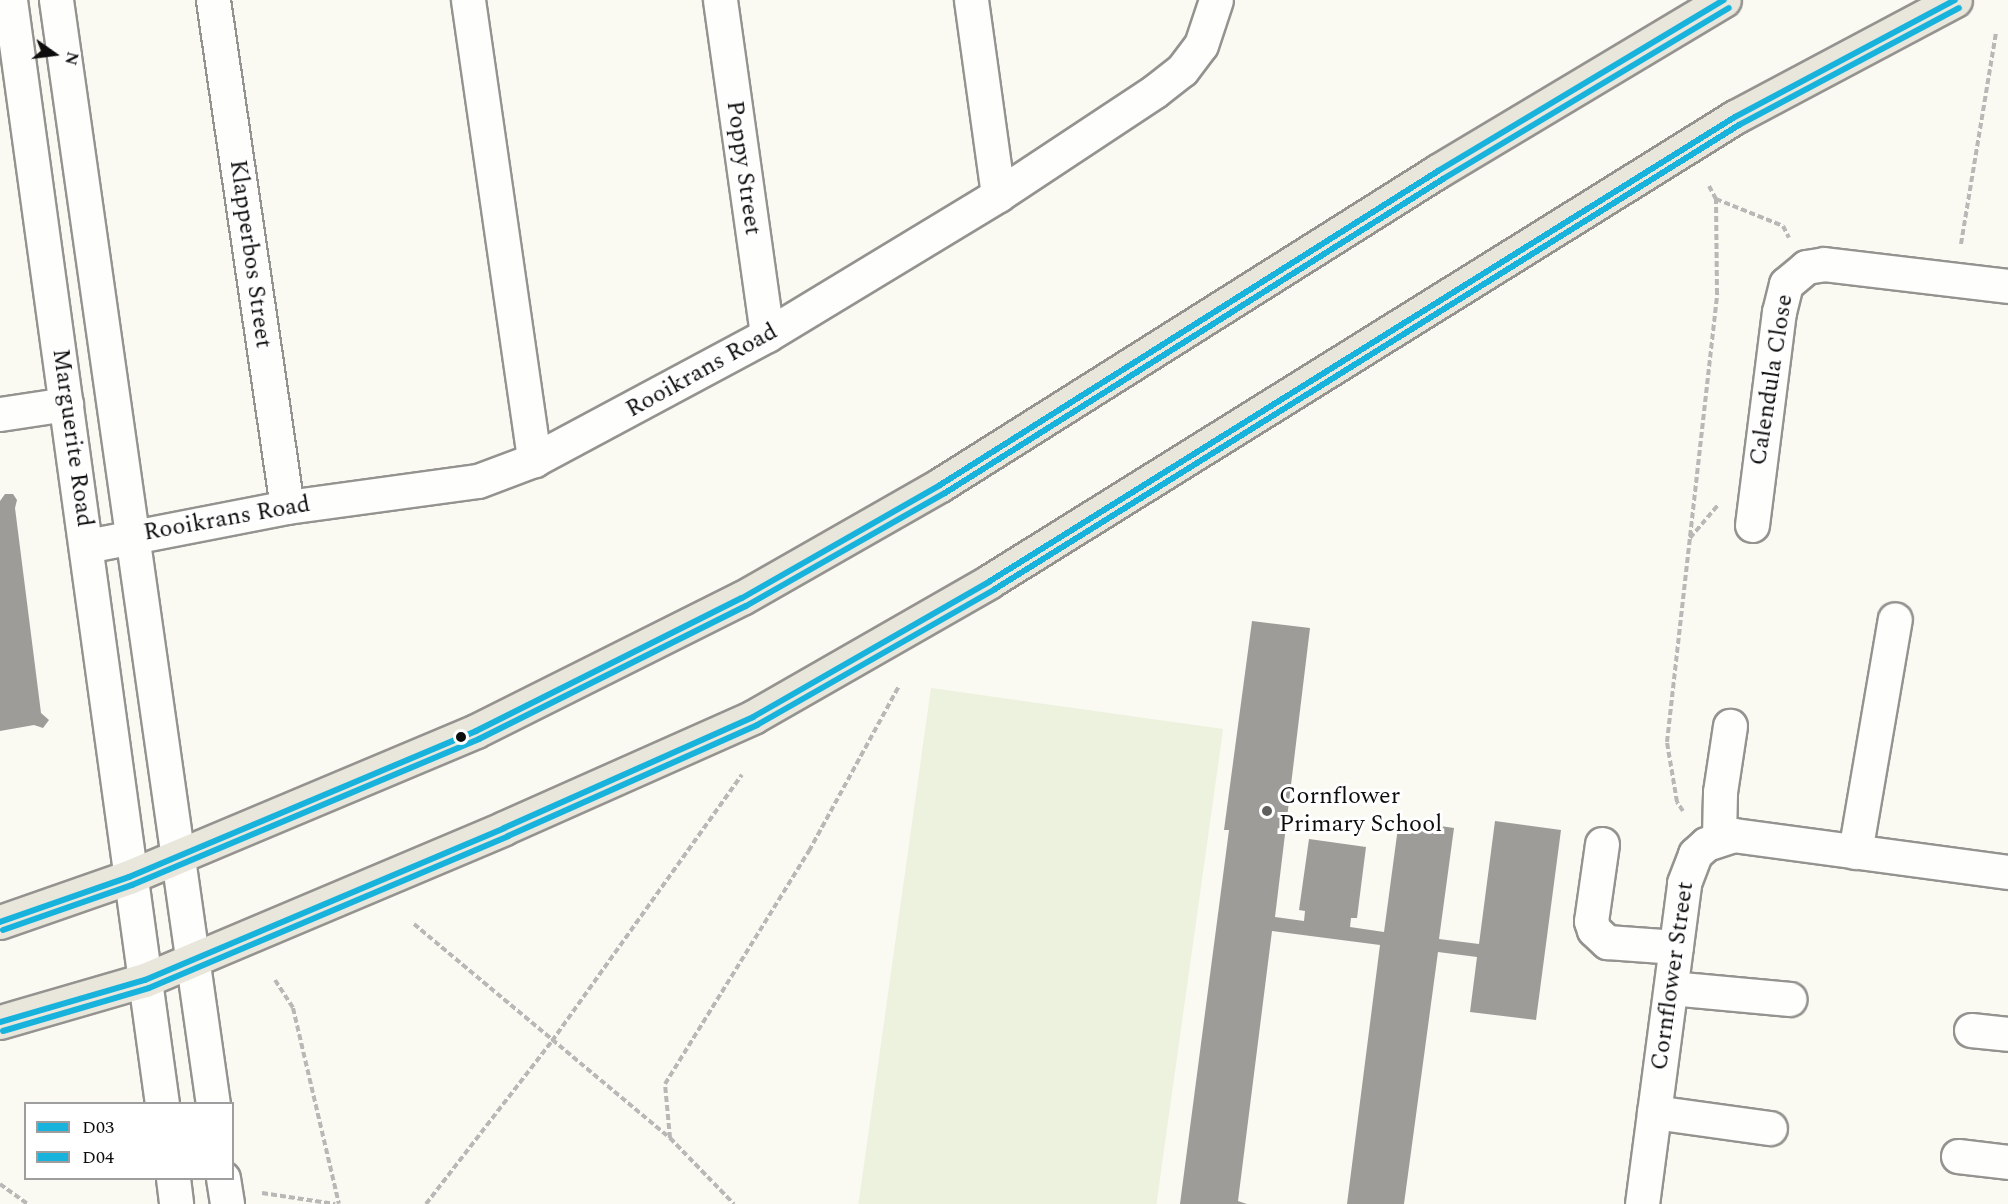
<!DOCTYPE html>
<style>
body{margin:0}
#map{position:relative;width:2008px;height:1204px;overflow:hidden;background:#faf9f2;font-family:Spectral,serif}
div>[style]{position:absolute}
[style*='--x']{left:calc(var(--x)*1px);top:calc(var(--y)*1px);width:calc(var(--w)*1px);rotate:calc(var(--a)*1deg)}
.pitch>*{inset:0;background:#ecf2de;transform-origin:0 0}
.building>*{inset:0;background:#9d9c98}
.path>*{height:4px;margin-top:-2px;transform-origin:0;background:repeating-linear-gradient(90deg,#b8b8b6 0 6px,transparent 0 9px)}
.roads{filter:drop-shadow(2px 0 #949390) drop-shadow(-2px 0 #949390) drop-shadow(0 2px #949390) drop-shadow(0 -2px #949390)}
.minor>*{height:33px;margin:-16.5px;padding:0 16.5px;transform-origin:16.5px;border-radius:16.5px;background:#fefefd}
.major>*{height:33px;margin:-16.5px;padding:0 16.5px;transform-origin:16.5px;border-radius:16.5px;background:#e9e6db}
.bus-1>*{height:6px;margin:-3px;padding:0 3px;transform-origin:3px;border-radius:3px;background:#17b3dd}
.bus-2>*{height:6px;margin:-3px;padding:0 3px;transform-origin:3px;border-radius:3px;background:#17b3dd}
.dots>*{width:16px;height:16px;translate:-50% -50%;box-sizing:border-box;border:3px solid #fff;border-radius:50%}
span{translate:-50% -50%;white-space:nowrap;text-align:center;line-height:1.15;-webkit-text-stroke:6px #fff;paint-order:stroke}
.street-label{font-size:24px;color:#0d0d0d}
.poi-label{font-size:24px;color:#0d0d0d}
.left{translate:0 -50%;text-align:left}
.legend{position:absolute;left:24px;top:1102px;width:210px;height:78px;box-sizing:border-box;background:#fff;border:2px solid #9e9e9e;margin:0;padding:8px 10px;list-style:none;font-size:18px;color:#0d0d0d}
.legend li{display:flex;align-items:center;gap:12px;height:30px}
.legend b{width:30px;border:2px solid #9e9e9e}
.north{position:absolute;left:24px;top:24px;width:60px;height:60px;-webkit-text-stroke:4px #fff;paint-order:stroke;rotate:104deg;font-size:16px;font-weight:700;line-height:24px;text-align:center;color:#0d0d0d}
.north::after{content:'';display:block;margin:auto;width:21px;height:27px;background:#0d0d0d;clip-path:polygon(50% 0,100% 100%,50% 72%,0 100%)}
</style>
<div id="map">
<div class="pitch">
<i style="left:931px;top:688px;width:295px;height:521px;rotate:8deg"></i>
</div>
<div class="building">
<i style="clip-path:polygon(5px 494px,13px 494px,17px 500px,15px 508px,41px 713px,49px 720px,43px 728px,34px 725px,0 731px,0 501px)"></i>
<i style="clip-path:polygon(1252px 621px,1310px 628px,1275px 917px,1304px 921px,1305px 911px,1299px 910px,1309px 839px,1366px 847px,1357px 918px,1351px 918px,1350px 927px,1384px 932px,1399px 820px,1454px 828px,1439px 939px,1479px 944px,1495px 821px,1561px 830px,1536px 1020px,1470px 1012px,1477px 957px,1438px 952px,1404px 1204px,1347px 1204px,1380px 945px,1272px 931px,1238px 1201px,1247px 1204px,1180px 1204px,1229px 830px,1224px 830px)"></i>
</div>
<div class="path">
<i style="--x:1709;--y:186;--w:15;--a:62"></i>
<i style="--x:1716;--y:199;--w:72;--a:21.9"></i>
<i style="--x:1783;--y:226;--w:13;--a:63"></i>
<i style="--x:1961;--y:244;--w:215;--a:-80.6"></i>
<i style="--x:1690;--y:538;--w:43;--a:-49.7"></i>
<i style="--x:1683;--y:811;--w:11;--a:-124"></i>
<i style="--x:1677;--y:802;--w:61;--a:-99.5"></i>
<i style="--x:1667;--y:742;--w:451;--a:-83.6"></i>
<i style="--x:1717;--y:294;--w:95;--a:-90.6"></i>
<i style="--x:414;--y:924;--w:334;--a:39.9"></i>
<i style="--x:670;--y:1138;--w:92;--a:45.9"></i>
<i style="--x:275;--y:980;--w:33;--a:57"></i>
<i style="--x:293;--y:1008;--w:201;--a:76.8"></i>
<i style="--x:670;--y:1138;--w:54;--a:-95.3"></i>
<i style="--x:665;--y:1084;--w:274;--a:-58.3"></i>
<i style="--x:809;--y:851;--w:188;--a:-61.4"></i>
<i style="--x:0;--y:1184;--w:34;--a:36"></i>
<i style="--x:262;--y:1193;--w:74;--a:8.6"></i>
<i style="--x:426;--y:1204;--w:206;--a:-52.3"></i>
<i style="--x:552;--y:1041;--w:327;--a:-54.5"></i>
</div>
<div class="roads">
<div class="minor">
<i style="--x:10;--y:0;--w:1114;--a:82.16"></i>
<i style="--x:56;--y:0;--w:1115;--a:81.91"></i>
<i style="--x:213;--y:0;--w:512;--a:81.7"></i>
<i style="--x:468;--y:0;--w:465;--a:81.8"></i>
<i style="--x:720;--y:0;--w:338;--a:82"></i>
<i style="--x:971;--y:0;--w:197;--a:82.1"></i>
<i style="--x:0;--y:414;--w:67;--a:-8.6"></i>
<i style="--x:1752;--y:525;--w:215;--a:-82.8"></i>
<i style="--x:1779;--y:312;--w:29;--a:-76"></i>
<i style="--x:1786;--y:284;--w:26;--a:-40"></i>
<i style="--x:1806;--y:267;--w:18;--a:-9"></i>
<i style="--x:1824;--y:264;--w:185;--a:6.8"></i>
<i style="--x:87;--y:546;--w:204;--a:-11"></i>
<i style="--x:287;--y:507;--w:193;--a:-7.8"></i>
<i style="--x:478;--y:481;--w:60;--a:-20.6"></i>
<i style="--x:534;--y:460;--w:264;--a:-28.2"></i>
<i style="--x:767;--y:335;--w:270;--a:-31.2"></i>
<i style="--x:998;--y:195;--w:188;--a:-33.5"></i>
<i style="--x:1155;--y:91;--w:34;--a:-38"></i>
<i style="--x:1182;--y:70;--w:31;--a:-53"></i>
<i style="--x:1201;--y:45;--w:47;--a:-71.6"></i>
<i style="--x:1719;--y:837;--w:45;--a:-88.7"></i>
<i style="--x:1720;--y:792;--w:67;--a:-81.4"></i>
<i style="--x:1602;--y:844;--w:78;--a:98.1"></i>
<i style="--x:1591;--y:921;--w:9;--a:72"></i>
<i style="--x:1594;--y:930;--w:18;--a:43"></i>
<i style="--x:1607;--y:942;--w:69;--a:4.1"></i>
<i style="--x:1855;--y:852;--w:236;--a:-80.3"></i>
<i style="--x:1671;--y:988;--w:119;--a:5.3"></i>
<i style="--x:1971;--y:1030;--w:37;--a:6"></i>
<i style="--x:1654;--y:1112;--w:117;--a:7.9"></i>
<i style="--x:1958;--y:1156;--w:50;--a:6.8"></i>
<i style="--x:173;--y:1178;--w:26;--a:83"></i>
<i style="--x:223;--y:1178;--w:26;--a:81"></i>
<i style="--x:1642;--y:1204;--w:324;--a:-82.5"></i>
<i style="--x:1684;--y:883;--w:31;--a:-69"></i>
<i style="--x:1695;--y:854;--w:15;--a:-42"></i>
<i style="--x:1706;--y:844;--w:29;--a:-18"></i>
<i style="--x:1734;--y:835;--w:276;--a:7.7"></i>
</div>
<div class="major">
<i style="--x:0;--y:922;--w:137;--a:-19.2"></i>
<i style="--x:129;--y:877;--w:376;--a:-22.8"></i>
<i style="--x:476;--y:731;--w:297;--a:-26.6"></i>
<i style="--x:742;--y:598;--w:228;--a:-29.7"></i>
<i style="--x:940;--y:485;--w:589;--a:-32.23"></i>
<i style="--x:1438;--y:171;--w:333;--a:-30.9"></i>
<i style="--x:0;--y:1022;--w:151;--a:-16.2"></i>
<i style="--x:145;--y:980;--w:390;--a:-22.9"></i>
<i style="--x:504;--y:828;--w:273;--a:-24"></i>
<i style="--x:753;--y:717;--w:273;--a:-29.8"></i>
<i style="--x:990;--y:581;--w:878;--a:-31.92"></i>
<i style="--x:1735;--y:117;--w:249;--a:-28"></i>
</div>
</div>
<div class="bus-1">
<i style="--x:0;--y:922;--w:137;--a:-19.2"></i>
<i style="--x:129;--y:877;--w:376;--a:-22.8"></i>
<i style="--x:476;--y:731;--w:297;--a:-26.6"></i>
<i style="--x:742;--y:598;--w:228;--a:-29.7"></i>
<i style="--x:940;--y:485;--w:589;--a:-32.23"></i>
<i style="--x:1438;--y:171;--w:333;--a:-30.9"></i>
<i style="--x:0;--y:1022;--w:151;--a:-16.2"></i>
<i style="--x:145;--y:980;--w:390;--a:-22.9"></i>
<i style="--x:504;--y:828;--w:273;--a:-24"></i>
<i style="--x:753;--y:717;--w:273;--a:-29.8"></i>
<i style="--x:990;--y:581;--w:878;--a:-31.92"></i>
<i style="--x:1735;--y:117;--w:249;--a:-28"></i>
</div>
<div class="bus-2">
<i style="--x:3;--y:930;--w:137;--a:-19.2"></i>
<i style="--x:132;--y:885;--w:376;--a:-22.8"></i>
<i style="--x:479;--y:739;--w:298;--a:-26.5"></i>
<i style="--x:746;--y:606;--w:229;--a:-29.6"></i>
<i style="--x:945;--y:493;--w:589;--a:-32.23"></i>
<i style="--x:1443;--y:179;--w:333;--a:-30.9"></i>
<i style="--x:3;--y:1031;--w:152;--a:-16.4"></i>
<i style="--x:149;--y:988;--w:390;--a:-22.9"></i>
<i style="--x:508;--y:836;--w:273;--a:-24"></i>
<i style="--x:757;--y:725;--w:274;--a:-29.7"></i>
<i style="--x:995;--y:589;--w:877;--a:-31.95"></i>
<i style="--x:1739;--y:125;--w:249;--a:-28"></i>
</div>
<div class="dots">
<i style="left:461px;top:737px;background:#0d0d0d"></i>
<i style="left:1267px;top:811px;background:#60605d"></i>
</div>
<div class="street-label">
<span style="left:743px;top:168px;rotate:82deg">Poppy Street</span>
<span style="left:250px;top:254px;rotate:82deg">Klapperbos Street</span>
<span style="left:702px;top:371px;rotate:-29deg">Rooikrans Road</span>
<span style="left:1772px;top:380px;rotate:-81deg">Calendula Close</span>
<span style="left:72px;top:438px;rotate:82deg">Marguerite Road</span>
<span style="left:227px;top:519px;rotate:-10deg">Rooikrans Road</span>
<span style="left:1673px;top:976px;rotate:-82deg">Cornflower Street</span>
</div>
<div class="poi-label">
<span class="left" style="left:1279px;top:811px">Cornflower<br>Primary School</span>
</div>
<ul class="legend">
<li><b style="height:8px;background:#17b3dd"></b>D03</li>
<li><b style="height:8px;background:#17b3dd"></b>D04</li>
</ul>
<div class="north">N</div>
</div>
